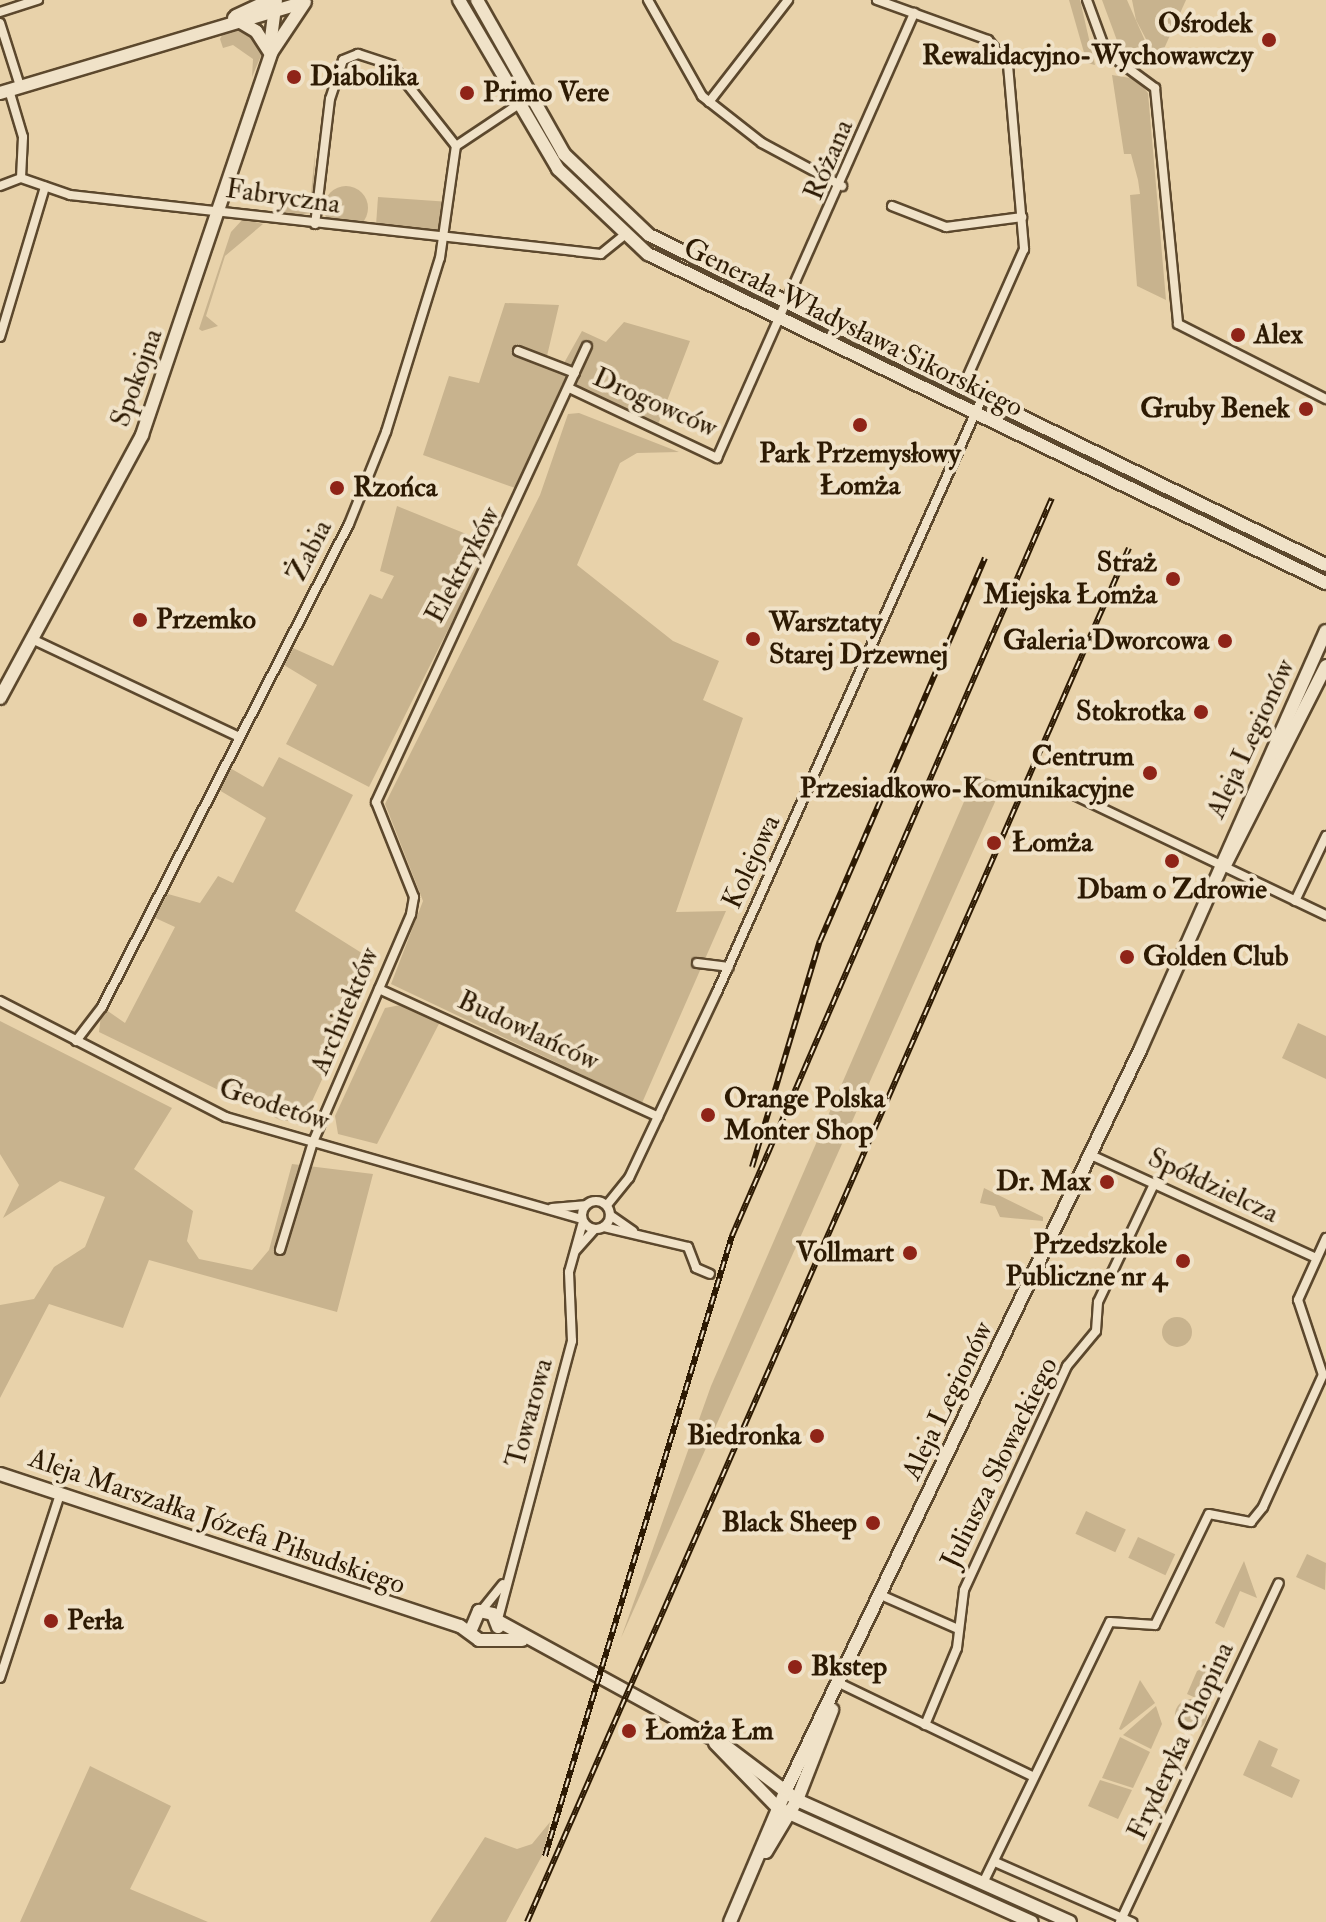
<!DOCTYPE html>
<meta charset="utf-8">
<style>
body{margin:0}
#map{position:relative;width:1326px;height:1922px;overflow:hidden;background:#e8d2aa;font-family:"IM FELL Double Pica",serif}
div>[style]{position:absolute}
[style*='--x']{left:calc(var(--x)*1px);top:calc(var(--y)*1px);width:calc(var(--w)*1px);rotate:calc(var(--a)*1deg)}
.green>*{inset:0;background:#c8b38e;transform-origin:0 0}
.round{border-radius:50%}
.roads{filter:drop-shadow(2px 0 #5c482d) drop-shadow(-2px 0 #5c482d) drop-shadow(0 2px #5c482d) drop-shadow(0 -2px #5c482d)}
.street>*{height:8px;margin:-4px;padding:0 4px;transform-origin:4px;border-radius:4px;background:#f0e2c8}
.street>.ring{margin:-4px;padding:0;box-sizing:content-box;background:none;border:8px solid #f0e2c8;border-radius:50%}
.secondary>*{height:12px;margin:-6px;padding:0 6px;transform-origin:6px;border-radius:6px;background:#f0e2c8}
.rail>*{height:6px;margin-top:-3px;transform-origin:0;background:repeating-linear-gradient(90deg,#f0e2c8 0 9px,#2d1a03 0 18px);box-sizing:border-box;border-block:2px solid #2d1a03}
.dots>*{width:22px;height:22px;translate:-50% -50%;box-sizing:border-box;border:4px solid #f0e2c8;border-radius:50%}
span{translate:-50% -50%;white-space:nowrap;text-align:center;line-height:1.15;-webkit-text-stroke:8px #f0e2c8;paint-order:stroke}
.poi-label{font-size:28px;color:#2d1a03;font-weight:700}
.right{translate:-100% -50%;text-align:right}
.left{translate:0 -50%;text-align:left}
.street-label{font-size:28px;color:#2d1a03}
</style>
<div id="map">
<div class="green">
<i style="clip-path:polygon(1069px 0,1080px 0,1095px 65px,1087px 63px)"></i>
<i style="clip-path:polygon(1102px 0,1127px 0,1154px 61px,1149px 68px,1122px 54px)"></i>
<i style="clip-path:polygon(1132px 0,1186px 0,1158px 62px,1136px 20px)"></i>
<i style="clip-path:polygon(248px 28px,263px 51px,252px 77px,253px 59px,233px 45px,223px 48px,220px 39px,225px 30px)"></i>
<i style="clip-path:polygon(1112px 75px,1136px 79px,1148px 93px,1166px 300px,1137px 286px,1130px 195px,1140px 194px,1138px 180px,1131px 154px,1124px 154px)"></i>
<i style="clip-path:polygon(315px 153px,313px 213px,282px 216px,284px 194px,310px 204px)"></i>
<i class="round" style="left:324px;top:186px;width:44px;height:44px"></i>
<i style="left:378px;top:197px;width:65px;height:29px;rotate:4deg"></i>
<i style="clip-path:polygon(243px 219px,263px 224px,225px 256px,206px 316px,218px 326px,202px 331px,199px 329px,231px 232px)"></i>
<i style="clip-path:polygon(505px 303px,559px 305px,547px 356px,564px 363px,582px 331px,606px 342px,624px 322px,690px 341px,657px 427px,562px 384px,518px 489px,423px 455px,449px 376px,479px 383px)"></i>
<i style="clip-path:polygon(579px 413px,679px 452px,637px 453px,620px 463px,577px 565px,673px 641px,719px 661px,703px 700px,743px 718px,676px 912px,726px 911px,642px 1103px,391px 984px,423px 901px,385px 804px,540px 495px,568px 414px)"></i>
<i style="clip-path:polygon(397px 506px,491px 544px,369px 787px,286px 744px,317px 685px,284px 665px,293px 648px,333px 666px,370px 594px,382px 599px,394px 576px,380px 571px)"></i>
<i style="clip-path:polygon(279px 757px,353px 795px,295px 911px,376px 962px,302px 1123px,280px 1120px,99px 1032px,102px 1007px,125px 1023px,175px 927px,151px 916px,168px 894px,200px 903px,218px 876px,233px 883px,266px 818px,219px 790px,230px 768px,263px 787px)"></i>
<i style="clip-path:polygon(976px 774px,1003px 784px,621px 1638px,711px 1386px)"></i>
<i style="clip-path:polygon(411px 1003px,443px 1016px,377px 1144px,338px 1134px,335px 1116px,385px 1008px)"></i>
<i style="clip-path:polygon(0 1021px,172px 1108px,134px 1169px,193px 1211px,187px 1241px,199px 1259px,252px 1270px,269px 1250px,292px 1164px,373px 1174px,337px 1312px,149px 1260px,123px 1328px,49px 1304px,0 1398px,0 1305px,34px 1299px,54px 1267px,85px 1247px,105px 1197px,60px 1181px,3px 1218px,19px 1185px,0 1154px)"></i>
<i style="clip-path:polygon(1298px 1023px,1326px 1036px,1326px 1079px,1282px 1058px)"></i>
<i style="clip-path:polygon(984px 1188px,1043px 1217px,1043px 1221px,1000px 1217px,995px 1206px,980px 1203px)"></i>
<i class="round" style="left:1162px;top:1317px;width:30px;height:30px"></i>
<i style="left:1086px;top:1511px;width:44px;height:25px;rotate:25deg"></i>
<i style="left:1138px;top:1537px;width:41px;height:23px;rotate:25deg"></i>
<i style="clip-path:polygon(1307px 1554px,1326px 1563px,1325px 1590px,1296px 1577px)"></i>
<i style="clip-path:polygon(1244px 1561px,1257px 1598px,1240px 1591px,1224px 1628px,1215px 1623px)"></i>
<i style="clip-path:polygon(1233px 1654px,1209px 1704px,1187px 1694px,1197px 1671px)"></i>
<i style="clip-path:polygon(1140px 1680px,1155px 1703px,1121px 1730px,1119px 1729px)"></i>
<i class="round" style="left:1175px;top:1699px;width:32px;height:32px"></i>
<i style="clip-path:polygon(1156px 1706px,1162px 1724px,1151px 1749px,1123px 1735px)"></i>
<i style="clip-path:polygon(1120px 1737px,1150px 1752px,1133px 1788px,1102px 1778px)"></i>
<i style="clip-path:polygon(1259px 1740px,1278px 1749px,1271px 1766px,1300px 1780px,1292px 1798px,1243px 1775px)"></i>
<i style="clip-path:polygon(90px 1766px,171px 1806px,130px 1889px,208px 1922px,20px 1922px)"></i>
<i style="clip-path:polygon(1100px 1780px,1132px 1790px,1118px 1819px,1088px 1806px)"></i>
<i style="clip-path:polygon(550px 1822px,544px 1852px,506px 1922px,430px 1922px,485px 1837px,517px 1849px,532px 1844px)"></i>
</div>
<div class="roads">
<div class="street">
<i style="--x:648;--y:0;--w:110;--a:60.6"></i>
<i style="--x:702;--y:96;--w:76;--a:38.1"></i>
<i style="--x:762;--y:143;--w:91;--a:28.3"></i>
<i style="--x:877;--y:0;--w:118;--a:19.8"></i>
<i style="--x:988;--y:40;--w:32;--a:51"></i>
<i style="--x:1008;--y:65;--w:185;--a:85"></i>
<i style="--x:1024;--y:249;--w:153;--a:113.9"></i>
<i style="--x:1087;--y:0;--w:55;--a:69.9"></i>
<i style="--x:1106;--y:52;--w:61;--a:36.3"></i>
<i style="--x:1155;--y:88;--w:237;--a:84.4"></i>
<i style="--x:1178;--y:324;--w:166;--a:26.9"></i>
<i style="--x:0;--y:12;--w:40;--a:-18"></i>
<i style="--x:0;--y:23;--w:66;--a:72.4"></i>
<i style="--x:9;--y:90;--w:49;--a:73.4"></i>
<i style="--x:23;--y:137;--w:41;--a:92.8"></i>
<i style="--x:21;--y:178;--w:52;--a:19.1"></i>
<i style="--x:70;--y:195;--w:534;--a:6.34"></i>
<i style="--x:601;--y:254;--w:28;--a:-39"></i>
<i style="--x:709;--y:102;--w:129;--a:-52.2"></i>
<i style="--x:456;--y:146;--w:72;--a:-33.7"></i>
<i style="--x:0;--y:186;--w:22;--a:-21"></i>
<i style="--x:892;--y:206;--w:58;--a:21.3"></i>
<i style="--x:946;--y:227;--w:77;--a:-7.5"></i>
<i style="--x:0;--y:337;--w:157;--a:-73.3"></i>
<i style="--x:518;--y:351;--w:61;--a:21.1"></i>
<i style="--x:569;--y:388;--w:164;--a:25.3"></i>
<i style="--x:717;--y:458;--w:487;--a:-66.1"></i>
<i style="--x:32;--y:639;--w:229;--a:25.3"></i>
<i style="--x:1051;--y:784;--w:305;--a:25.5"></i>
<i style="--x:1295;--y:901;--w:72;--a:-64.5"></i>
<i style="--x:697;--y:963;--w:32;--a:7"></i>
<i style="--x:379;--y:989;--w:307;--a:24.6"></i>
<i style="--x:0;--y:1001;--w:254;--a:27.2"></i>
<i style="--x:226;--y:1117;--w:370;--a:16"></i>
<i style="--x:76;--y:1041;--w:43;--a:-52.6"></i>
<i style="--x:102;--y:1007;--w:542;--a:-62.92"></i>
<i style="--x:349;--y:524;--w:99;--a:-68.1"></i>
<i style="--x:386;--y:432;--w:182;--a:-72.8"></i>
<i style="--x:440;--y:258;--w:113;--a:-81.9"></i>
<i style="--x:456;--y:146;--w:103;--a:-128.3"></i>
<i style="--x:392;--y:65;--w:36;--a:-162"></i>
<i style="--x:358;--y:54;--w:16;--a:158"></i>
<i style="--x:343;--y:60;--w:41;--a:108.4"></i>
<i style="--x:330;--y:99;--w:126;--a:96.8"></i>
<i style="--x:1091;--y:1155;--w:247;--a:24.6"></i>
<i class="ring" style="left:582px;top:1201px;width:20px;height:20px"></i>
<i style="--x:607;--y:1205;--w:35;--a:-51"></i>
<i style="--x:629;--y:1178;--w:206;--a:-64.7"></i>
<i style="--x:717;--y:992;--w:650;--a:-65.96"></i>
<i style="--x:552;--y:1208;--w:33;--a:-5"></i>
<i style="--x:610;--y:1215;--w:28;--a:35"></i>
<i style="--x:604;--y:1227;--w:86;--a:13.4"></i>
<i style="--x:688;--y:1247;--w:22;--a:69"></i>
<i style="--x:696;--y:1268;--w:15;--a:23"></i>
<i style="--x:280;--y:1250;--w:113;--a:-73"></i>
<i style="--x:313;--y:1142;--w:248;--a:-66.7"></i>
<i style="--x:411;--y:914;--w:17;--a:-80"></i>
<i style="--x:414;--y:897;--w:102;--a:-111.8"></i>
<i style="--x:376;--y:802;--w:502;--a:-65.17"></i>
<i style="--x:576;--y:1250;--w:28;--a:-48"></i>
<i style="--x:883;--y:1596;--w:82;--a:23.7"></i>
<i style="--x:482;--y:1610;--w:33;--a:-51"></i>
<i style="--x:498;--y:1619;--w:288;--a:-75.1"></i>
<i style="--x:572;--y:1341;--w:69;--a:-92.5"></i>
<i style="--x:569;--y:1272;--w:52;--a:-74.4"></i>
<i style="--x:0;--y:1678;--w:194;--a:-71.9"></i>
<i style="--x:841;--y:1684;--w:214;--a:25.7"></i>
<i style="--x:925;--y:1725;--w:83;--a:-67.4"></i>
<i style="--x:957;--y:1648;--w:58;--a:-83.1"></i>
<i style="--x:964;--y:1590;--w:247;--a:-65.3"></i>
<i style="--x:1067;--y:1366;--w:45;--a:-50.4"></i>
<i style="--x:1096;--y:1331;--w:29;--a:-86"></i>
<i style="--x:1098;--y:1302;--w:131;--a:-64.6"></i>
<i style="--x:995;--y:1862;--w:150;--a:23.7"></i>
<i style="--x:983;--y:1883;--w:290;--a:-64.1"></i>
<i style="--x:1110;--y:1622;--w:45;--a:3.8"></i>
<i style="--x:1155;--y:1625;--w:123;--a:-64.1"></i>
<i style="--x:1209;--y:1514;--w:43;--a:10.8"></i>
<i style="--x:1251;--y:1522;--w:19;--a:-51"></i>
<i style="--x:1263;--y:1507;--w:145;--a:-65.6"></i>
<i style="--x:1323;--y:1375;--w:79;--a:-108.4"></i>
<i style="--x:1298;--y:1300;--w:68;--a:-65.7"></i>
<i style="--x:1120;--y:1922;--w:374;--a:-64.9"></i>
</div>
<div class="secondary">
<i style="--x:459;--y:0;--w:196;--a:59.6"></i>
<i style="--x:558;--y:169;--w:124;--a:43.4"></i>
<i style="--x:648;--y:254;--w:754;--a:25.89"></i>
<i style="--x:477;--y:0;--w:177;--a:60.5"></i>
<i style="--x:564;--y:154;--w:117;--a:43.6"></i>
<i style="--x:649;--y:235;--w:753;--a:25.99"></i>
<i style="--x:236;--y:16;--w:38;--a:-25"></i>
<i style="--x:234;--y:18;--w:26;--a:31"></i>
<i style="--x:256;--y:31;--w:24;--a:57"></i>
<i style="--x:270;--y:46;--w:46;--a:-82.6"></i>
<i style="--x:0;--y:93;--w:312;--a:-16.6"></i>
<i style="--x:0;--y:698;--w:299;--a:-61.6"></i>
<i style="--x:142;--y:435;--w:403;--a:-71.3"></i>
<i style="--x:271;--y:53;--w:61;--a:-56.3"></i>
<i style="--x:1225;--y:865;--w:223;--a:-63.1"></i>
<i style="--x:0;--y:1474;--w:484;--a:18.3"></i>
<i style="--x:460;--y:1626;--w:24;--a:36"></i>
<i style="--x:479;--y:1640;--w:43;--a:0"></i>
<i style="--x:498;--y:1621;--w:256;--a:28.7"></i>
<i style="--x:723;--y:1744;--w:93;--a:37.1"></i>
<i style="--x:797;--y:1800;--w:299;--a:24.1"></i>
<i style="--x:470;--y:1632;--w:23;--a:-67"></i>
<i style="--x:479;--y:1611;--w:14;--a:12"></i>
<i style="--x:493;--y:1614;--w:14;--a:69"></i>
<i style="--x:715;--y:1743;--w:91;--a:45.9"></i>
<i style="--x:778;--y:1808;--w:278;--a:24.2"></i>
<i style="--x:766;--y:1852;--w:61;--a:-59.2"></i>
<i style="--x:797;--y:1800;--w:97;--a:-68.7"></i>
<i style="--x:730;--y:1922;--w:143;--a:-67"></i>
<i style="--x:786;--y:1790;--w:823;--a:-64.43"></i>
<i style="--x:1141;--y:1048;--w:456;--a:-66.1"></i>
</div>
</div>
<div class="rail">
<i style="--x:752;--y:1167;--w:236;--a:-73.3"></i>
<i style="--x:820;--y:941;--w:417;--a:-66.7"></i>
<i style="--x:545;--y:1856;--w:648;--a:-73.22"></i>
<i style="--x:732;--y:1236;--w:804;--a:-66.56"></i>
<i style="--x:527;--y:1922;--w:1500;--a:-66.34"></i>
</div>
<div class="dots">
<i style="left:1269px;top:40px;background:#8f2418"></i>
<i style="left:294px;top:77px;background:#8f2418"></i>
<i style="left:467px;top:93px;background:#8f2418"></i>
<i style="left:1238px;top:335px;background:#8f2418"></i>
<i style="left:1306px;top:409px;background:#8f2418"></i>
<i style="left:860px;top:425px;background:#8f2418"></i>
<i style="left:337px;top:488px;background:#8f2418"></i>
<i style="left:1173px;top:579px;background:#8f2418"></i>
<i style="left:140px;top:620px;background:#8f2418"></i>
<i style="left:753px;top:639px;background:#8f2418"></i>
<i style="left:1225px;top:641px;background:#8f2418"></i>
<i style="left:1201px;top:712px;background:#8f2418"></i>
<i style="left:1150px;top:773px;background:#8f2418"></i>
<i style="left:994px;top:843px;background:#8f2418"></i>
<i style="left:1172px;top:861px;background:#8f2418"></i>
<i style="left:1127px;top:957px;background:#8f2418"></i>
<i style="left:708px;top:1115px;background:#8f2418"></i>
<i style="left:1107px;top:1182px;background:#8f2418"></i>
<i style="left:910px;top:1253px;background:#8f2418"></i>
<i style="left:1183px;top:1261px;background:#8f2418"></i>
<i style="left:817px;top:1436px;background:#8f2418"></i>
<i style="left:873px;top:1523px;background:#8f2418"></i>
<i style="left:51px;top:1621px;background:#8f2418"></i>
<i style="left:795px;top:1667px;background:#8f2418"></i>
<i style="left:629px;top:1731px;background:#8f2418"></i>
</div>
<div class="poi-label">
<span class="right" style="left:1253px;top:40px">Ośrodek<br>Rewalidacyjno-Wychowawczy</span>
<span class="left" style="left:310px;top:77px">Diabolika</span>
<span class="left" style="left:483px;top:93px">Primo Vere</span>
<span class="left" style="left:1254px;top:335px">Alex</span>
<span class="right" style="left:1290px;top:409px">Gruby Benek</span>
<span style="left:860px;top:470px">Park Przemysłowy<br>Łomża</span>
<span class="left" style="left:353px;top:488px">Rzońca</span>
<span class="right" style="left:1157px;top:579px">Straż<br>Miejska Łomża</span>
<span class="left" style="left:156px;top:620px">Przemko</span>
<span class="left" style="left:769px;top:639px">Warsztaty<br>Starej Drzewnej</span>
<span class="right" style="left:1209px;top:641px">Galeria Dworcowa</span>
<span class="right" style="left:1185px;top:712px">Stokrotka</span>
<span class="right" style="left:1134px;top:773px">Centrum<br>Przesiadkowo-Komunikacyjne</span>
<span class="left" style="left:1012px;top:843px">Łomża</span>
<span style="left:1172px;top:890px">Dbam o Zdrowie</span>
<span class="left" style="left:1143px;top:957px">Golden Club</span>
<span class="left" style="left:724px;top:1115px">Orange Polska<br>Monter Shop</span>
<span class="right" style="left:1091px;top:1182px">Dr. Max</span>
<span class="right" style="left:1167px;top:1261px">Przedszkole<br>Publiczne nr 4</span>
<span class="right" style="left:894px;top:1253px">Vollmart</span>
<span class="right" style="left:801px;top:1436px">Biedronka</span>
<span class="right" style="left:857px;top:1523px">Black Sheep</span>
<span class="left" style="left:67px;top:1621px">Perła</span>
<span class="left" style="left:811px;top:1667px">Bkstep</span>
<span class="left" style="left:645px;top:1731px">Łomża Łm</span>
</div>
<div class="street-label">
<span style="left:829px;top:160px;rotate:-67deg">Różana</span>
<span style="left:283px;top:197px;rotate:8deg">Fabryczna</span>
<span style="left:853px;top:328px;rotate:26deg">Generała Władysława Sikorskiego</span>
<span style="left:137px;top:378px;rotate:-70deg">Spokojna</span>
<span style="left:655px;top:403px;rotate:24deg">Drogowców</span>
<span style="left:310px;top:551px;rotate:-63deg">Żabia</span>
<span style="left:463px;top:565px;rotate:-62deg">Elektryków</span>
<span style="left:1251px;top:739px;rotate:-65deg">Aleja Legionów</span>
<span style="left:752px;top:862px;rotate:-65deg">Kolejowa</span>
<span style="left:345px;top:1011px;rotate:-67deg">Architektów</span>
<span style="left:528px;top:1031px;rotate:25deg">Budowlańców</span>
<span style="left:274px;top:1105px;rotate:18deg">Geodetów</span>
<span style="left:1213px;top:1186px;rotate:25deg">Spółdzielcza</span>
<span style="left:948px;top:1401px;rotate:-64deg">Aleja Legionów</span>
<span style="left:530px;top:1413px;rotate:-75deg">Towarowa</span>
<span style="left:1000px;top:1463px;rotate:-64deg">Juliusza Słowackiego</span>
<span style="left:217px;top:1522px;rotate:19deg">Aleja Marszałka Józefa Piłsudskiego</span>
<span style="left:1181px;top:1741px;rotate:-65deg">Fryderyka Chopina</span>
</div>
</div>
